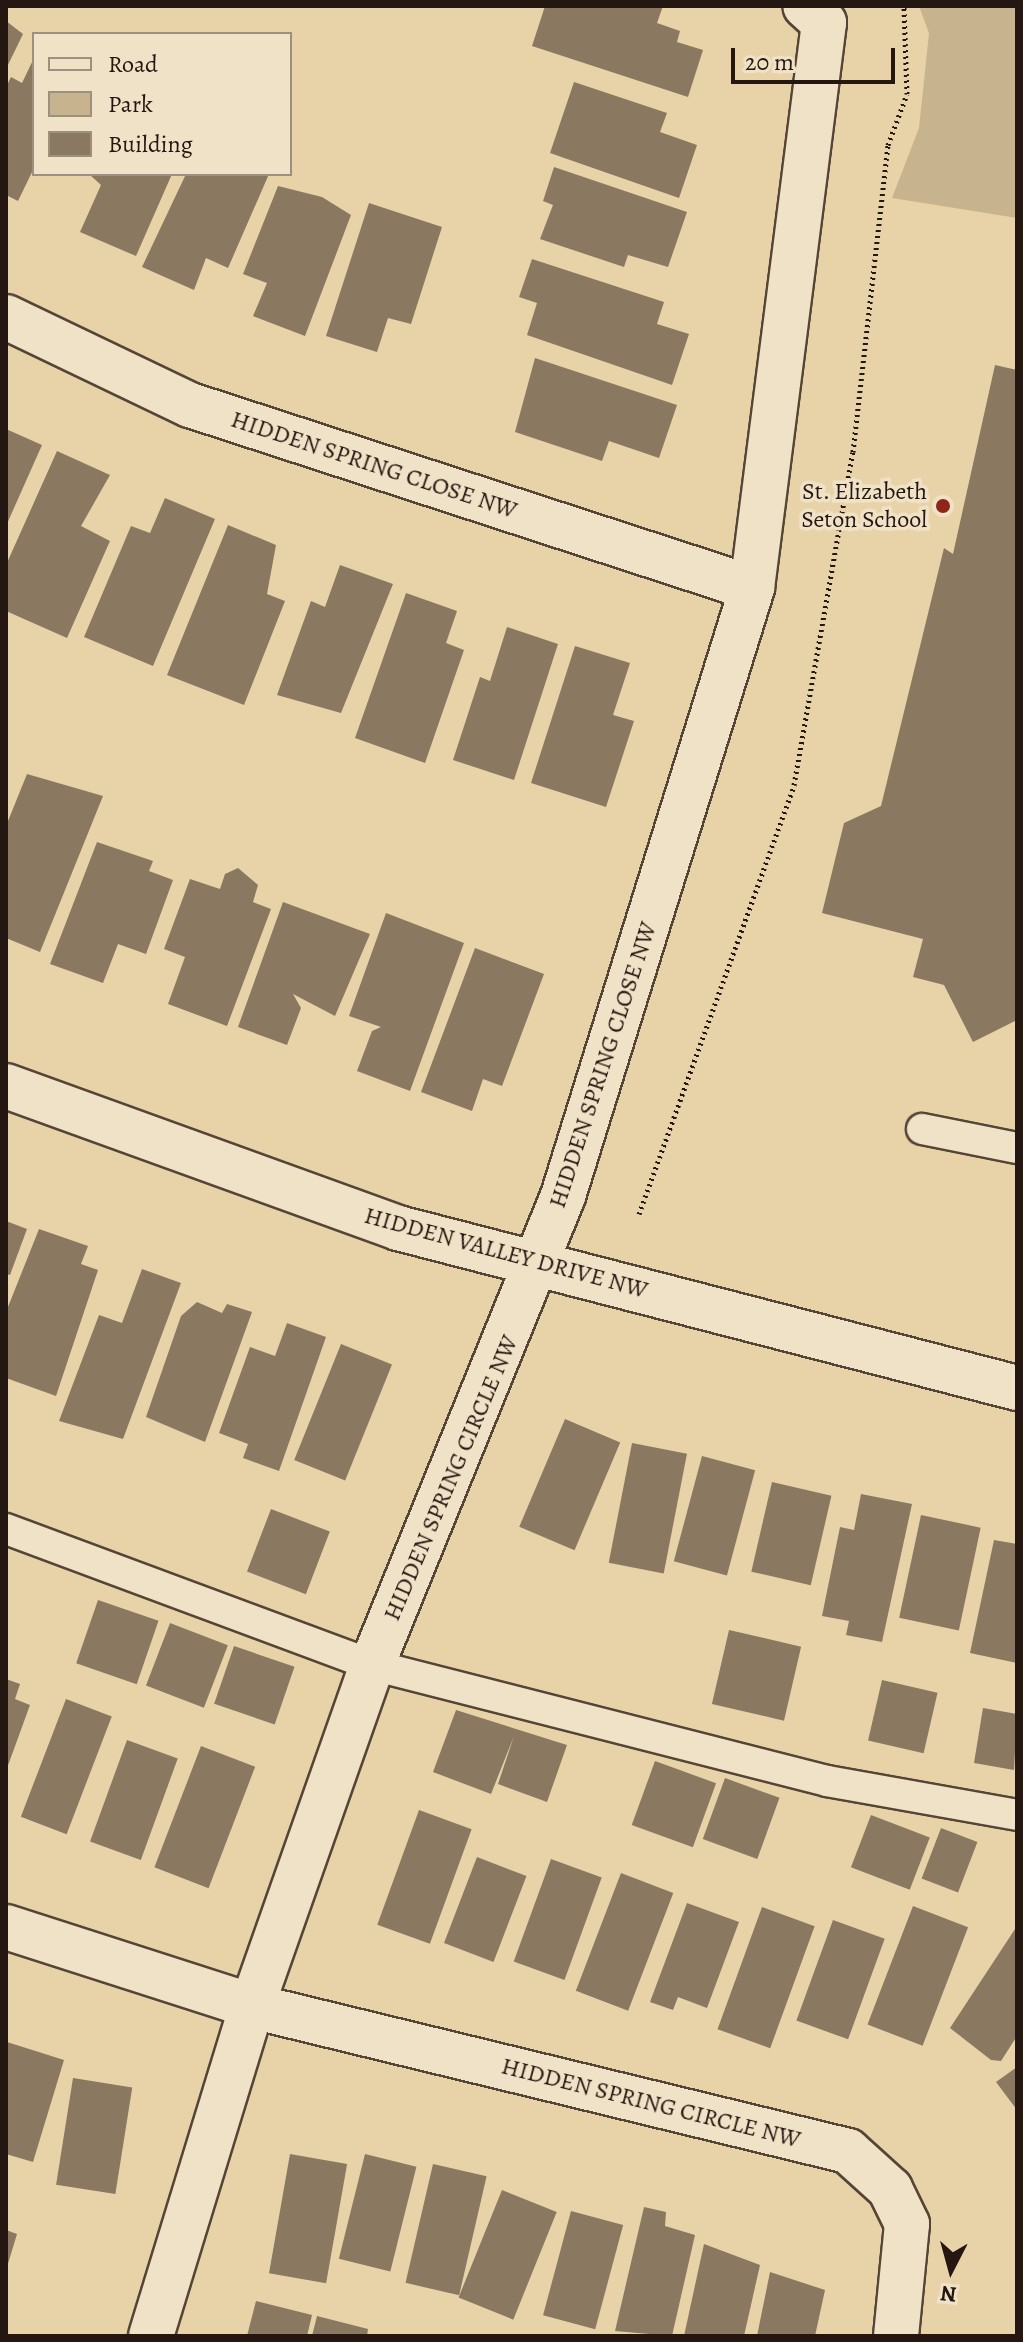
<!DOCTYPE html>
<style>
body{margin:0}
#map{position:relative;width:1023px;height:2342px;overflow:hidden;background:#e8d3a8;font-family:Alegreya,serif}
div>[style]{position:absolute}
[style*='--x']{left:calc(var(--x)*1px);top:calc(var(--y)*1px);width:calc(var(--w)*1px);rotate:calc(var(--a)*1deg)}
.green>*{inset:0;background:#c7b38e}
.building>*{inset:0;background:#8a7860;transform-origin:0 0}
.path>*{height:5px;margin-top:-2.5px;transform-origin:0;background:repeating-linear-gradient(90deg,#241611 0 2px,transparent 0 6px)}
.roads{filter:drop-shadow(2px 0 #554537) drop-shadow(-2px 0 #554537) drop-shadow(0 2px #554537) drop-shadow(0 -2px #554537)}
.lane>*{height:30px;margin:-15px;padding:0 15px;transform-origin:15px;border-radius:15px;background:#f0e2c6}
.street>*{height:44px;margin:-22px;padding:0 22px;transform-origin:22px;border-radius:22px;background:#f0e2c6}
.secondary>*{height:44px;margin:-22px;padding:0 22px;transform-origin:22px;border-radius:22px;background:#f0e2c6}
.dots>*{width:22px;height:22px;translate:-50% -50%;box-sizing:border-box;border:4px solid #f0e2c6;border-radius:50%}
span{translate:-50% -50%;white-space:nowrap;text-align:center;line-height:1.15;-webkit-text-stroke:7px #f0e2c6;paint-order:stroke}
.street-label{font-size:24px;color:#241611}
.poi-label{font-size:24px;color:#241611}
.right{translate:-100% -50%;text-align:right}
.frame{position:absolute;inset:0;border:8px solid #241611;pointer-events:none}
.legend{position:absolute;left:32px;top:32px;width:260px;height:144px;box-sizing:border-box;background:#f0e2c6;border:2px solid #9e907e;margin:0;padding:10px 14px;list-style:none;font-size:24px;color:#241611}
.legend li{display:flex;align-items:center;gap:16px;height:40px}
.legend b{width:40px;border:2px solid #9e907e}
.north{position:absolute;left:911px;top:2230px;width:80px;height:80px;-webkit-text-stroke:6px #f0e2c6;paint-order:stroke;rotate:186deg;font-size:22px;font-weight:700;line-height:32px;text-align:center;color:#241611}
.north::after{content:'';display:block;margin:auto;width:28px;height:36px;background:#241611;clip-path:polygon(50% 0,100% 100%,50% 72%,0 100%)}
.scale{position:absolute;left:731px;top:48px;width:164px;height:36px;box-sizing:border-box;border:4px solid #241611;border-top:0;padding-left:10px;font-size:24px;line-height:28px;white-space:nowrap;color:#241611;-webkit-text-stroke:6px #f0e2c6;paint-order:stroke}
</style>
<div id="map">
<div class="green">
<i style="clip-path:polygon(919px 6px,1017px 6px,1017px 218px,892px 198px,919px 128px,929px 33px)"></i>
</div>
<div class="building">
<i style="clip-path:polygon(545px 6px,663px 6px,657px 23px,680px 31px,677px 42px,703px 50px,688px 97px,532px 46px)"></i>
<i style="clip-path:polygon(6px 21px,23px 34px,6px 69px)"></i>
<i style="clip-path:polygon(34px 58px,34px 168px,18px 201px,6px 195px,6px 87px,11px 77px,22px 83px)"></i>
<i style="clip-path:polygon(574px 82px,667px 113px,660px 132px,697px 145px,679px 198px,550px 153px)"></i>
<i style="clip-path:polygon(554px 167px,687px 212px,668px 267px,628px 255px,624px 267px,540px 239px,553px 205px,543px 201px)"></i>
<i style="clip-path:polygon(89px 174px,172px 174px,136px 256px,80px 232px,101px 185px)"></i>
<i style="clip-path:polygon(186px 174px,269px 174px,228px 268px,206px 258px,194px 290px,142px 267px)"></i>
<i style="clip-path:polygon(278px 186px,322px 197px,351px 215px,305px 336px,253px 316px,267px 283px,243px 274px)"></i>
<i style="clip-path:polygon(369px 203px,442px 227px,411px 324px,388px 318px,377px 352px,326px 336px)"></i>
<i style="clip-path:polygon(532px 259px,664px 302px,657px 324px,689px 334px,672px 385px,527px 335px,537px 303px,519px 297px)"></i>
<i style="clip-path:polygon(535px 358px,677px 405px,659px 458px,609px 441px,602px 461px,515px 432px)"></i>
<i style="clip-path:polygon(995px 365px,1017px 370px,1017px 1020px,973px 1042px,944px 985px,913px 977px,923px 939px,822px 913px,844px 823px,881px 806px,944px 548px,953px 554px)"></i>
<i style="clip-path:polygon(6px 429px,42px 445px,6px 526px)"></i>
<i style="clip-path:polygon(57px 451px,110px 475px,81px 526px,110px 541px,67px 638px,6px 611px,6px 565px)"></i>
<i style="clip-path:polygon(165px 498px,215px 519px,153px 666px,84px 637px,131px 526px,150px 533px)"></i>
<i style="clip-path:polygon(228px 525px,276px 545px,267px 594px,285px 601px,244px 705px,167px 675px)"></i>
<i style="clip-path:polygon(340px 565px,393px 584px,341px 713px,277px 695px,311px 601px,325px 607px)"></i>
<i style="clip-path:polygon(406px 593px,457px 611px,446px 643px,464px 650px,425px 763px,355px 738px)"></i>
<i style="clip-path:polygon(507px 627px,558px 644px,514px 780px,453px 760px,480px 677px,490px 681px)"></i>
<i style="clip-path:polygon(575px 646px,630px 663px,613px 715px,634px 721px,606px 807px,531px 783px)"></i>
<i style="clip-path:polygon(27px 774px,103px 796px,40px 952px,6px 938px,6px 826px)"></i>
<i style="clip-path:polygon(97px 842px,153px 861px,149px 871px,173px 880px,146px 954px,118px 944px,103px 983px,50px 964px)"></i>
<i style="clip-path:polygon(238px 868px,258px 885px,253px 902px,271px 909px,227px 1026px,168px 1004px,185px 957px,164px 949px,190px 879px,220px 889px,225px 874px)"></i>
<i style="clip-path:polygon(283px 902px,370px 934px,335px 1016px,293px 994px,301px 1008px,287px 1045px,238px 1027px)"></i>
<i style="clip-path:polygon(386px 913px,464px 943px,410px 1091px,357px 1071px,372px 1031px,381px 1027px,349px 1016px)"></i>
<i style="clip-path:polygon(475px 948px,544px 974px,502px 1086px,483px 1079px,472px 1111px,421px 1092px)"></i>
<i style="clip-path:polygon(6px 1221px,27px 1229px,10px 1275px,6px 1274px)"></i>
<i style="clip-path:polygon(39px 1229px,88px 1246px,81px 1264px,98px 1270px,56px 1396px,6px 1378px,6px 1312px)"></i>
<i style="clip-path:polygon(142px 1269px,181px 1283px,123px 1439px,59px 1421px,99px 1315px,122px 1323px)"></i>
<i style="clip-path:polygon(197px 1302px,222px 1313px,227px 1304px,252px 1312px,205px 1442px,146px 1417px,181px 1316px)"></i>
<i style="clip-path:polygon(287px 1323px,326px 1337px,279px 1471px,243px 1458px,248px 1444px,219px 1433px,250px 1347px,275px 1356px)"></i>
<i style="left:341px;top:1344px;width:55px;height:125px;rotate:22deg"></i>
<i style="left:565px;top:1419px;width:60px;height:117px;rotate:23deg"></i>
<i style="left:632px;top:1443px;width:56px;height:122px;rotate:11deg"></i>
<i style="left:702px;top:1456px;width:55px;height:109px;rotate:15deg"></i>
<i style="left:772px;top:1482px;width:61px;height:92px;rotate:13deg"></i>
<i style="clip-path:polygon(861px 1494px,912px 1504px,882px 1642px,846px 1635px,849px 1621px,822px 1616px,840px 1527px,854px 1530px)"></i>
<i style="left:271px;top:1509px;width:63px;height:67px;rotate:21deg"></i>
<i style="left:921px;top:1515px;width:61px;height:105px;rotate:12deg"></i>
<i style="clip-path:polygon(994px 1540px,1017px 1544px,1017px 1663px,970px 1653px)"></i>
<i style="left:98px;top:1600px;width:64px;height:67px;rotate:19deg"></i>
<i style="left:170px;top:1623px;width:62px;height:67px;rotate:21deg"></i>
<i style="left:729px;top:1630px;width:74px;height:76px;rotate:13deg"></i>
<i style="left:234px;top:1646px;width:64px;height:61px;rotate:19deg"></i>
<i style="clip-path:polygon(6px 1679px,20px 1684px,15px 1699px,30px 1705px,6px 1771px)"></i>
<i style="left:882px;top:1680px;width:57px;height:62px;rotate:13deg"></i>
<i style="left:66px;top:1699px;width:49px;height:126px;rotate:21deg"></i>
<i style="clip-path:polygon(983px 1708px,1017px 1714px,1014px 1770px,974px 1763px)"></i>
<i style="clip-path:polygon(456px 1710px,567px 1745px,547px 1802px,498px 1784px,514px 1736px,491px 1794px,433px 1772px)"></i>
<i style="left:127px;top:1740px;width:54px;height:108px;rotate:20deg"></i>
<i style="left:201px;top:1746px;width:58px;height:130px;rotate:21deg"></i>
<i style="left:655px;top:1761px;width:65px;height:68px;rotate:20deg"></i>
<i style="left:725px;top:1778px;width:58px;height:65px;rotate:20deg"></i>
<i style="left:419px;top:1810px;width:56px;height:122px;rotate:20deg"></i>
<i style="left:871px;top:1815px;width:63px;height:56px;rotate:21deg"></i>
<i style="left:941px;top:1828px;width:39px;height:54px;rotate:21deg"></i>
<i style="left:477px;top:1857px;width:53px;height:92px;rotate:21deg"></i>
<i style="left:551px;top:1859px;width:54px;height:109px;rotate:20deg"></i>
<i style="left:621px;top:1873px;width:56px;height:126px;rotate:21deg"></i>
<i style="clip-path:polygon(687px 1903px,739px 1922px,707px 2008px,678px 1997px,673px 2010px,650px 2002px)"></i>
<i style="left:913px;top:1906px;width:59px;height:127px;rotate:21deg"></i>
<i style="left:762px;top:1907px;width:56px;height:130px;rotate:20deg"></i>
<i style="left:833px;top:1920px;width:55px;height:107px;rotate:20deg"></i>
<i style="clip-path:polygon(1017px 1926px,1017px 2036px,1001px 2061px,991px 2060px,950px 2028px)"></i>
<i style="clip-path:polygon(7px 2042px,64px 2060px,33px 2162px,6px 2154px)"></i>
<i style="clip-path:polygon(1017px 2067px,1017px 2110px,996px 2082px)"></i>
<i style="left:73px;top:2078px;width:60px;height:108px;rotate:9deg"></i>
<i style="left:290px;top:2154px;width:58px;height:121px;rotate:10deg"></i>
<i style="left:365px;top:2154px;width:53px;height:108px;rotate:14deg"></i>
<i style="left:433px;top:2164px;width:55px;height:122px;rotate:13deg"></i>
<i style="left:502px;top:2190px;width:59px;height:116px;rotate:22deg"></i>
<i style="clip-path:polygon(644px 2207px,666px 2212px,665px 2226px,695px 2235px,672px 2336px,615px 2331px)"></i>
<i style="left:571px;top:2211px;width:54px;height:108px;rotate:15deg"></i>
<i style="clip-path:polygon(6px 2230px,17px 2234px,7px 2267px,6px 2266px)"></i>
<i style="clip-path:polygon(704px 2244px,760px 2265px,744px 2336px,684px 2336px)"></i>
<i style="clip-path:polygon(770px 2272px,825px 2290px,815px 2336px,757px 2336px)"></i>
<i style="clip-path:polygon(256px 2301px,312px 2315px,307px 2336px,247px 2336px)"></i>
<i style="clip-path:polygon(317px 2316px,368px 2329px,367px 2336px,312px 2336px)"></i>
</div>
<div class="path">
<i style="--x:639;--y:1214;--w:456;--a:-70.1"></i>
<i style="--x:794;--y:785;--w:338;--a:-80"></i>
<i style="--x:853;--y:452;--w:309;--a:-83.5"></i>
<i style="--x:888;--y:145;--w:54;--a:-69.6"></i>
<i style="--x:907;--y:94;--w:88;--a:-92"></i>
</div>
<div class="roads">
<div class="lane">
<i style="--x:922;--y:1129;--w:97;--a:11.3"></i>
<i style="--x:6;--y:1529;--w:390;--a:20.4"></i>
<i style="--x:372;--y:1665;--w:470;--a:14.3"></i>
<i style="--x:827;--y:1781;--w:193;--a:10.1"></i>
</div>
<div class="street">
<i style="--x:6;--y:317;--w:204;--a:25.6"></i>
<i style="--x:190;--y:405;--w:591;--a:18.04"></i>
<i style="--x:6;--y:1927;--w:258;--a:17.8"></i>
<i style="--x:252;--y:2006;--w:613;--a:13.67"></i>
<i style="--x:848;--y:2151;--w:57;--a:42.1"></i>
<i style="--x:890;--y:2189;--w:39;--a:64"></i>
<i style="--x:907;--y:2224;--w:113;--a:95.6"></i>
<i style="--x:151;--y:2336;--w:345;--a:-73"></i>
<i style="--x:252;--y:2006;--w:361;--a:-70.6"></i>
<i style="--x:372;--y:1665;--w:506;--a:-67.84"></i>
<i style="--x:563;--y:1196;--w:637;--a:-72.73"></i>
<i style="--x:752;--y:588;--w:570;--a:-82.74"></i>
<i style="--x:824;--y:23;--w:25;--a:-138"></i>
</div>
<div class="secondary">
<i style="--x:6;--y:1086;--w:417;--a:19.9"></i>
<i style="--x:398;--y:1228;--w:639;--a:14.49"></i>
</div>
</div>
<div class="dots">
<i style="left:943px;top:506px;background:#8f2418"></i>
</div>
<div class="street-label">
<span style="left:374px;top:465px;rotate:18deg">HIDDEN SPRING CLOSE NW</span>
<span style="left:603px;top:1065px;rotate:-72deg">HIDDEN SPRING CLOSE NW</span>
<span style="left:506px;top:1253px;rotate:15deg">HIDDEN VALLEY DRIVE NW</span>
<span style="left:451px;top:1478px;rotate:-67deg">HIDDEN SPRING CIRCLE NW</span>
<span style="left:651px;top:2103px;rotate:14deg">HIDDEN SPRING CIRCLE NW</span>
</div>
<div class="poi-label">
<span class="right" style="left:927px;top:506px">St. Elizabeth<br>Seton School</span>
</div>
<div class="frame"></div>
<ul class="legend">
<li><b style="height:10px;background:#f0e2c6"></b>Road</li>
<li><b style="height:22px;background:#c7b38e"></b>Park</li>
<li><b style="height:22px;background:#8a7860"></b>Building</li>
</ul>
<div class="north">N</div>
<div class="scale">20 m</div>
</div>
